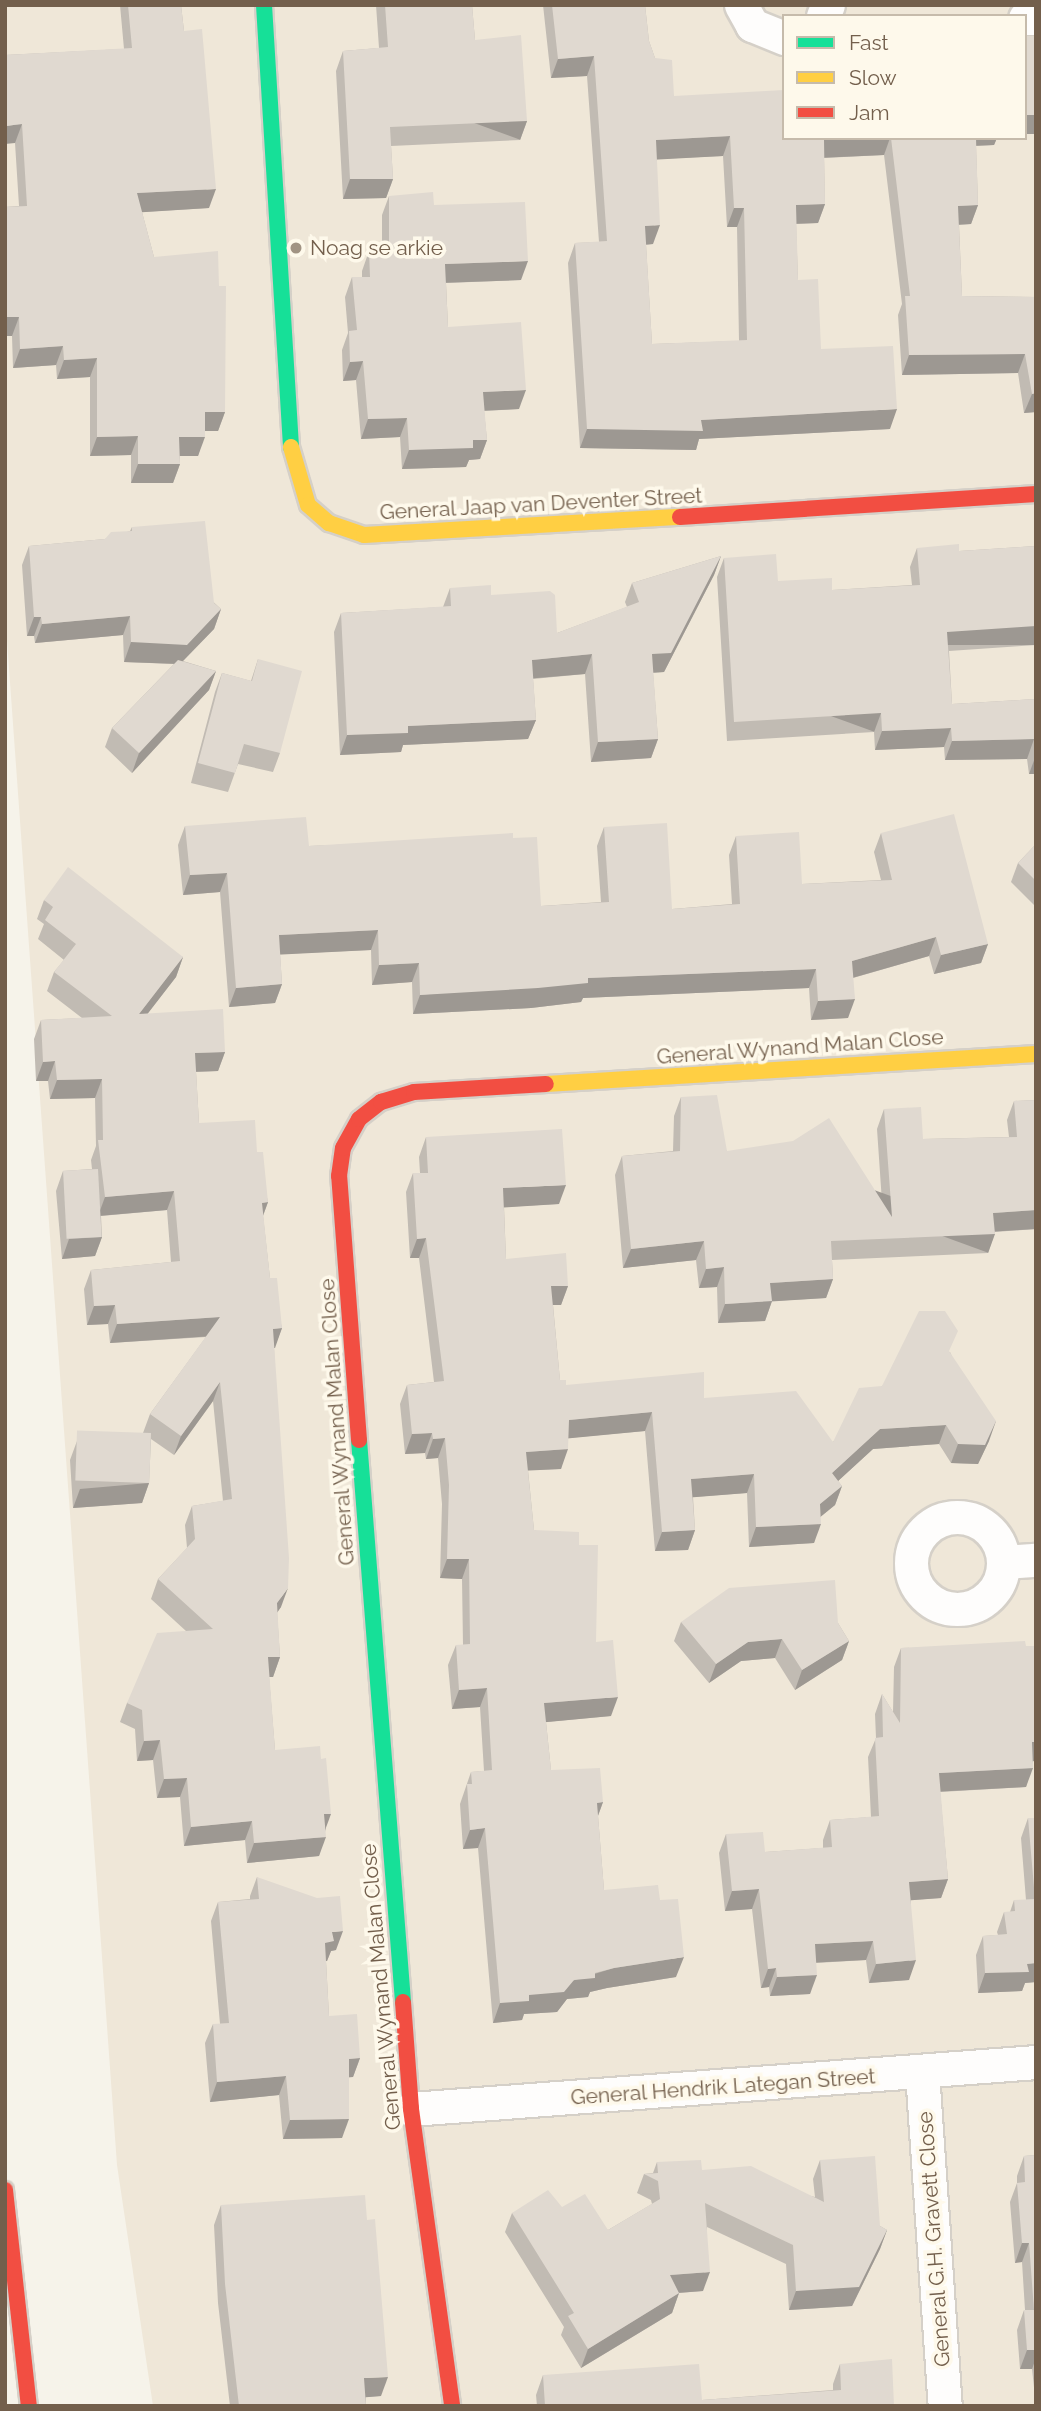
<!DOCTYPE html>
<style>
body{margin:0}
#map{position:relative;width:1041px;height:2411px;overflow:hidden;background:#f6f3ea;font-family:Raleway,sans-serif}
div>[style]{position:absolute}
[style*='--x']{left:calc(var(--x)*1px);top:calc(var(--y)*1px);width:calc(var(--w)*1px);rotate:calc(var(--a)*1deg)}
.residential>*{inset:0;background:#efe7d8}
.roads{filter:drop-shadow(2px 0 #d5d0c8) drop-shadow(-2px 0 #d5d0c8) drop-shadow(0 2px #d5d0c8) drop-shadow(0 -2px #d5d0c8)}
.street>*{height:33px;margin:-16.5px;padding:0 16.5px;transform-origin:16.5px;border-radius:16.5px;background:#fefdfc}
.street>.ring{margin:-16.5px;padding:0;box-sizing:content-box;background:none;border:33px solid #fefdfc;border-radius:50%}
.fast>*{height:16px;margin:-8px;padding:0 8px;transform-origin:8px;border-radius:8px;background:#16e098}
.slow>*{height:16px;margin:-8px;padding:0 8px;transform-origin:8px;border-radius:8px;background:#ffcf43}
.jam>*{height:16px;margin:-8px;padding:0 8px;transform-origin:8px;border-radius:8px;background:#f24e42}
.wall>*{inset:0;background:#c1bbb3}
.shaded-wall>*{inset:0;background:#9d9892;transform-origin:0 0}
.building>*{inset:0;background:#e0d9d0;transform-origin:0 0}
.dots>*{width:19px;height:19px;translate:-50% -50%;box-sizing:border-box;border:4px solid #fef9eb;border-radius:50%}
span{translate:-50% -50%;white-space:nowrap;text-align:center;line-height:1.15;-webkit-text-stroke:7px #fef9eb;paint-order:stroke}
.poi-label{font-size:21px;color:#735f4c}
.left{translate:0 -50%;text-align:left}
.street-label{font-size:21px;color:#735f4c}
.frame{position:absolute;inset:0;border:7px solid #735f4c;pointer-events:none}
.legend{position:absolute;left:782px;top:14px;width:245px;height:126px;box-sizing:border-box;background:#fef9eb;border:2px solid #c6bbab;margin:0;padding:9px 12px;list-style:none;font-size:21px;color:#735f4c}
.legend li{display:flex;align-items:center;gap:14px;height:35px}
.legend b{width:35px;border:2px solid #c6bbab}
</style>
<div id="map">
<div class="residential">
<i style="clip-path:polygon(evenodd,5px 5px,1036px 5px,1036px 2406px,153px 2406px,117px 2165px,5px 613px,5px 5px,784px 16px,1025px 16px,1025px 138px,784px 138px,784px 16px)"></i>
</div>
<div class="roads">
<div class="street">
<i style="--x:741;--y:5;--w:23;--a:61"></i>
<i style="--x:752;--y:25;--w:35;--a:22"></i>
<i style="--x:823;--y:16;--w:12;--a:-66"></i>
<i style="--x:1025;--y:18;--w:11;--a:0"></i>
<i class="ring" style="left:911px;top:1517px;width:59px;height:59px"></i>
<i style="--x:1004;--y:1562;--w:32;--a:-4"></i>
<i style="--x:922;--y:2072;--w:335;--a:86.1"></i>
<i style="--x:411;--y:2109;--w:627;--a:-4.3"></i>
</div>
<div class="fast">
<i style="--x:264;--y:5;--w:443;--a:86.5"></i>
<i style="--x:359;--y:1440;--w:564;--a:85.52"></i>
</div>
<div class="slow">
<i style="--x:291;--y:447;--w:60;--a:73.7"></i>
<i style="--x:308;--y:505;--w:28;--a:41"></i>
<i style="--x:329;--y:523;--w:37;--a:19"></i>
<i style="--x:364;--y:535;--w:317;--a:-3.3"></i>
<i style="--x:546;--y:1084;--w:491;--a:-3.5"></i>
</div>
<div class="jam">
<i style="--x:680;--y:517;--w:357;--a:-3.7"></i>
<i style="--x:359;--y:1440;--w:265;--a:-94.3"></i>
<i style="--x:339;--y:1176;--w:28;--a:-82"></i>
<i style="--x:343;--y:1148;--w:33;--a:-61"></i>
<i style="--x:359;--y:1119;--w:28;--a:-38"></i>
<i style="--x:381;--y:1102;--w:34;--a:-17"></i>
<i style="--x:414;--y:1092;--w:132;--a:-3.5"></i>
<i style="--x:403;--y:2002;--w:107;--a:85.7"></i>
<i style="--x:411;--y:2109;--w:300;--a:82.1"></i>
<i style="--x:5;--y:2190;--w:217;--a:83.7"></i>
</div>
</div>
<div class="wall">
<i style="clip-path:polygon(120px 5px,181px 5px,184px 31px,209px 208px,142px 212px,154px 257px,225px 412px,218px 431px,205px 431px,198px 456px,180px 456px,180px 464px,173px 483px,131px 483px,131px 455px,90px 456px,90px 377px,57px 379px,56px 365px,13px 368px,12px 336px,5px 336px,5px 207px,19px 206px,15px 143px,5px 55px,124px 49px)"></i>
<i style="clip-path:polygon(376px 5px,472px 5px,475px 40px,527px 121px,520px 140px,391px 146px,393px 179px,386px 198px,343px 199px,336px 71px,343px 51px,379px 48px)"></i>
<i style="clip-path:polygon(evenodd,543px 5px,645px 5px,649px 41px,655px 58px,674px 96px,784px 138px,997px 138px,994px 145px,976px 146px,978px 205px,971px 224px,959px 225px,962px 296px,1036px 297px,1036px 412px,1024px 413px,1018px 373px,902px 375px,898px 315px,902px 304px,884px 155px,824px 158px,825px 204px,818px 223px,796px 224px,798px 280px,821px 349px,890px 429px,699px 439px,696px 450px,580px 448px,568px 263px,575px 243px,599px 242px,587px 76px,551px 78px,543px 5px,723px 156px,727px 227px,737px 227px,739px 341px,652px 344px,646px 245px,653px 244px,657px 159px,723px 156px)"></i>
<i style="clip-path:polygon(389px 196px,434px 205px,521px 280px,446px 283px,448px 327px,519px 409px,484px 411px,487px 440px,480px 459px,469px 460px,466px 467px,402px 469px,400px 437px,361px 439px,356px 380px,343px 381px,342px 350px,348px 333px,345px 297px,352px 277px,362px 277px,362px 271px,369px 251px,382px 251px,382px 215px)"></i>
<i style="clip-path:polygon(132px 527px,221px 609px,214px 629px,183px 661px,216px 671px,209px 690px,132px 773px,105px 747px,112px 728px,174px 664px,124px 662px,123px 635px,35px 643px,34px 636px,27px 636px,22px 565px,29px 546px,105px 539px,130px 531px)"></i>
<i style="clip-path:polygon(1036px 546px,1036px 645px,949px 651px,952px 704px,1036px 699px,1036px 774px,1029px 774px,1027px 759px,945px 760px,944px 747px,875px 750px,874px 732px,727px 741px,717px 577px,724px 558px,778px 581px,832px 590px,912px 585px,910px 567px,917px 548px,959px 551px)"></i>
<i style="clip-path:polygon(721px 556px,714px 575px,664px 672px,653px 673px,658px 739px,651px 758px,591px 762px,585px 674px,533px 679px,536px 720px,528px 739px,403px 745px,401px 752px,340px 755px,334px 632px,341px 613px,443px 607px,450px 588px,491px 595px,557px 633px,627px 607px,625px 602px,632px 583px)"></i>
<i style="clip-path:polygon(258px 659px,280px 753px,273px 772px,238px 764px,228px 792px,191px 783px,215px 692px,222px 673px,251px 681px)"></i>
<i style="clip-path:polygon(185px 826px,309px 846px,513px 838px,541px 906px,601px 902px,597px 846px,604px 827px,672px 909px,732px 904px,729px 855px,736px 836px,802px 884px,881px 880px,874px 852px,881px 833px,988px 944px,981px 963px,934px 974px,929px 956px,853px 978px,848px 1018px,811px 1020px,809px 988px,583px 998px,581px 1002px,531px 1008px,413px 1014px,412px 982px,372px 985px,371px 950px,280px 954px,282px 984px,275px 1003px,229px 1007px,220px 892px,183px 895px,178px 845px)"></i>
<i style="clip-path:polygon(1036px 844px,1036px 907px,1011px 882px,1018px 863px)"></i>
<i style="clip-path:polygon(44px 900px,183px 957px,176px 977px,147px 1014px,225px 1052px,218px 1071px,196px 1072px,199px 1123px,257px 1152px,268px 1202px,263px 1216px,270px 1278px,282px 1328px,274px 1348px,281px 1607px,277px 1612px,280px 1657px,273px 1677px,269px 1677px,275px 1750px,326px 1828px,319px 1856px,247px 1863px,245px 1840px,184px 1846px,180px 1797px,157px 1798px,153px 1760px,137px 1761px,135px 1729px,120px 1722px,127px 1703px,186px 1631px,151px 1599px,158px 1579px,187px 1548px,185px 1525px,192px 1506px,223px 1501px,213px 1401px,174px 1455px,151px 1439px,149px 1483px,142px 1503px,73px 1508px,70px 1460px,77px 1441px,143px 1434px,143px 1433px,150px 1414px,206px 1337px,110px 1343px,108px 1324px,87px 1325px,84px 1289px,91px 1270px,171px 1262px,167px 1210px,101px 1216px,102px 1237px,95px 1256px,62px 1259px,56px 1191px,63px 1171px,92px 1169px,91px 1160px,96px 1146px,95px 1098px,50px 1099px,48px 1081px,36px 1081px,34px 1039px,41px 1020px,82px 1018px,47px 991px,54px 972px,64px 960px,38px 939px,44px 924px,37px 919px)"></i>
<i style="clip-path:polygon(681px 1097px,727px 1151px,882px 1202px,877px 1129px,884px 1109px,923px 1139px,1009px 1137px,1007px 1120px,1014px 1101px,1036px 1100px,1036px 1229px,995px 1232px,988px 1253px,832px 1260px,833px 1279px,826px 1298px,772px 1301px,765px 1321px,718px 1323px,717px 1287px,699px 1288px,696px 1260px,623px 1268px,615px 1175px,622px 1156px,673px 1151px,674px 1116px)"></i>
<i style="clip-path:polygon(426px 1137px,559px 1204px,504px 1207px,506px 1259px,568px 1286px,561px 1305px,553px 1305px,560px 1380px,566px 1385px,704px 1398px,833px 1442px,882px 1386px,950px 1352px,989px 1441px,978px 1464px,951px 1463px,939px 1444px,873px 1449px,838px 1481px,842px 1486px,835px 1505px,820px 1517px,814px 1543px,749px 1547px,747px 1493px,693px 1497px,695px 1530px,688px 1550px,655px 1551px,645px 1431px,568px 1438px,561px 1469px,528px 1470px,534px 1530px,579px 1545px,596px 1642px,611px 1716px,546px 1722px,551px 1770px,603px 1802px,598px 1816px,604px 1890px,660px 1900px,676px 1977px,607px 1988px,590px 1992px,588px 1997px,567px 1999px,557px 2012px,524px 2014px,522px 2020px,493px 2023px,478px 1848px,463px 1849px,460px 1804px,471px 1772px,484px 1771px,480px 1707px,452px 1709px,448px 1665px,456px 1645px,463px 1645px,462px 1579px,440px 1578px,442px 1504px,438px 1458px,426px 1459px,425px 1453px,405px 1454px,400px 1404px,407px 1385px,434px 1382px,419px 1258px,410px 1258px,406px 1192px,413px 1173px,420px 1173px,419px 1157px)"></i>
<i style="clip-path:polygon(681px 1622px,838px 1623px,849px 1641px,842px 1660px,795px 1690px,775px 1658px,741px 1661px,709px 1683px,674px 1641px)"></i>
<i style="clip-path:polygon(1036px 1646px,1036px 1761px,1033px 1761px,1026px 1787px,940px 1792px,948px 1879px,941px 1898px,911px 1900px,909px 1980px,869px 1983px,866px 1960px,816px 1963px,810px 1994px,770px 1996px,769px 1987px,761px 1988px,752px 1909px,725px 1911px,719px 1853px,726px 1834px,765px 1852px,823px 1848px,823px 1840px,830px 1820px,871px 1817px,868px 1757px,876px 1738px,875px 1714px,882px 1694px,893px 1712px,894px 1667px,901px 1648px)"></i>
<i style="clip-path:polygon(1028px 1818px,1036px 1818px,1036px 1982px,1025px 1983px,1022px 1991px,978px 1993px,976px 1955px,983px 1936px,998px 1935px,997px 1932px,1004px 1912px,1010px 1912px,1014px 1900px,1026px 1900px,1021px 1838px)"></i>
<i style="clip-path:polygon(257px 1877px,336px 1950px,331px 1951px,327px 1961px,326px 1961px,329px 2016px,360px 2058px,353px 2077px,349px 2077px,342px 2138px,283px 2139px,279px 2095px,210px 2102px,205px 2043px,213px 2024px,220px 2024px,211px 1921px,218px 1902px,250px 1899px,250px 1896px)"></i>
<i style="clip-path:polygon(1036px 2155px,1036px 2406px,1032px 2369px,1020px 2369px,1017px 2330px,1024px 2310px,1025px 2310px,1022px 2262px,1015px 2263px,1010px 2202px,1017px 2183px,1017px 2176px,1024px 2156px)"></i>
<i style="clip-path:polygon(820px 2160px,880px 2226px,887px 2230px,880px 2249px,852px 2306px,789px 2310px,786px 2264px,707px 2227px,703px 2291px,679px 2293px,672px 2313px,581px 2368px,561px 2335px,564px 2327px,505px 2232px,512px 2213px,562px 2207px,608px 2230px,652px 2204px,651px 2200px,637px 2193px,644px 2174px,653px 2173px,657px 2162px,702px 2170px,815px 2197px,813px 2179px)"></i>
<i style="clip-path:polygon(221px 2205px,381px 2396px,366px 2397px,366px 2406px,230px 2406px,218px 2303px,214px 2225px)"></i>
<i style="clip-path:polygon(840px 2364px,894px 2406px,537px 2406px,536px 2395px,543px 2375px,702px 2400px,833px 2390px,833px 2384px)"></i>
</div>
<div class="shaded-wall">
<i style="clip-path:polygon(594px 56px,587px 76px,551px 78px,558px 59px)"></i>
<i style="left:1025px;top:115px;width:11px;height:19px"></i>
<i style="left:527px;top:121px;width:20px;height:137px;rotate:110deg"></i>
<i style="clip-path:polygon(22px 124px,15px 143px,5px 144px,5px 126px)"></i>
<i style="clip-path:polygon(730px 136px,723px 156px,649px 160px,656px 140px)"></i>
<i style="clip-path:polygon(839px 138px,890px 138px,884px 155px,817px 158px,824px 139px)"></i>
<i style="clip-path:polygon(971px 138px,997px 138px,994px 145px,969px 146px)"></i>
<i style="clip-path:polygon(350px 179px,393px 179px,386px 198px,343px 199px)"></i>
<i style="clip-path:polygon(216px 189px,209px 208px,130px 213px,137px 193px)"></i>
<i style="clip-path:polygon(825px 204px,818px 223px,789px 224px,796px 205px)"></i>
<i style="clip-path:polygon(978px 205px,971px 224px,951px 225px,958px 206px)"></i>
<i style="clip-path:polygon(734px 208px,744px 208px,737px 227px,727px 227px)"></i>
<i style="clip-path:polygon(660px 225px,653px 244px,638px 245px,645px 226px)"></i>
<i style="clip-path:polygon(528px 261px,521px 280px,438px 283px,445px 264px)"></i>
<i style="clip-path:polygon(7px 317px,19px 317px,12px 336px,5px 336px,5px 323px)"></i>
<i style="clip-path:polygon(63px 346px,56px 365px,13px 368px,20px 349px)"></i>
<i style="clip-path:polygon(1025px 354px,1018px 373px,902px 375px,909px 355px)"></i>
<i style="clip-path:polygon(97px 358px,90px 377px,57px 379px,64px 360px)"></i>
<i style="clip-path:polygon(363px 361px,356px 380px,343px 381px,350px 362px)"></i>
<i style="clip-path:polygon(526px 390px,519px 409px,476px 411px,483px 392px)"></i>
<i style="clip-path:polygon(1036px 393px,1036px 412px,1024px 413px,1032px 394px)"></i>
<i style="clip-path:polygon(897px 409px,890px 429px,699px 439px,696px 450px,580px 448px,587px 429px,701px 420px)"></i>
<i style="clip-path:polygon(205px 412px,225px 412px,218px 431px,198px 431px)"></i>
<i style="clip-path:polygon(407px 418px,400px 437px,361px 439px,368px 419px)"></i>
<i style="clip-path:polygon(138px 436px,131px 455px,90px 456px,97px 437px)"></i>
<i style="clip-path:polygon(179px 437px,205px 437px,198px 456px,172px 456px)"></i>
<i style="clip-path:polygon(473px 440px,487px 440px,480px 459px,469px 460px,466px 467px,402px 469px,409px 450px)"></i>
<i style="clip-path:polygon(138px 464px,180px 464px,173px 483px,131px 483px)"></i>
<i style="clip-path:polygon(721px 556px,714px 575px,664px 672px,645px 673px,652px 654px)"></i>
<i style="clip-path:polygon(221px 609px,214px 629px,180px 664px,124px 662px,131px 642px)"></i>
<i style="clip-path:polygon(130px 616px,123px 635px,35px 643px,42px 624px)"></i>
<i style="clip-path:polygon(34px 617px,41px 617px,34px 636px,27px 636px)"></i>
<i style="left:1036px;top:626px;width:19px;height:89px;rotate:90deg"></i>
<i style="clip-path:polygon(592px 654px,585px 674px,525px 679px,532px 660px)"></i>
<i style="clip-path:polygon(216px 671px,209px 690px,132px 773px,139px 753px)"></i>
<i style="left:881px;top:713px;width:20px;height:147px;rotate:110deg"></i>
<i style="clip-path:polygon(536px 720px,528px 739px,403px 745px,401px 752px,340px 755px,347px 735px,408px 726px)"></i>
<i style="clip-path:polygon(951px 728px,944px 747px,875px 750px,882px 731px)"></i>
<i style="clip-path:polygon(658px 739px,651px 758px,591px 762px,598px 742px)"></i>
<i style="clip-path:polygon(1034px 739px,1027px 759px,945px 760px,952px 741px)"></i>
<i style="clip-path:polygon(1036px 755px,1036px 774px,1029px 774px)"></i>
<i style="clip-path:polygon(227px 873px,220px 892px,183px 895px,190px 875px)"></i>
<i style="clip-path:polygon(378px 930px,371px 950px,272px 955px,279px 935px)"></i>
<i style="clip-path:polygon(936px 937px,929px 956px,845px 980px,852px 961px)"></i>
<i style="clip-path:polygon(988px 944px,981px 963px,934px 974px,941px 955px)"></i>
<i style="clip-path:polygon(183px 957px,176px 977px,132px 1034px,139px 1014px)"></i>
<i style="clip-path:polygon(419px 963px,412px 982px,372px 985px,379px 965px)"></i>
<i style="clip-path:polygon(816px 969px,809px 988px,583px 998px,581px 1002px,531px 1008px,413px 1014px,420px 995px,588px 978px)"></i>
<i style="clip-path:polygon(282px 984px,275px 1003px,229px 1007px,236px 988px)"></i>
<i style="clip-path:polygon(855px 999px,848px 1018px,811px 1020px,818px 1001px)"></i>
<i style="clip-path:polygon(225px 1052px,218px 1071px,188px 1072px,195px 1053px)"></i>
<i style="clip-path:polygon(55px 1061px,48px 1081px,36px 1081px,43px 1062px)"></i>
<i style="clip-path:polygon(102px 1079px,95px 1098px,50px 1099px,57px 1080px)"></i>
<i style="clip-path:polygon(566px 1185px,559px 1204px,496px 1208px,503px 1188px)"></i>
<i style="clip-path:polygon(174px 1191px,167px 1210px,98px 1216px,105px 1197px)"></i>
<i style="clip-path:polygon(268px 1202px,261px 1221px,262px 1203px)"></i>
<i style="clip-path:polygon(1036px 1210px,1036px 1229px,986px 1232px,993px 1213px)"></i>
<i style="left:995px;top:1234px;width:20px;height:164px;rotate:110deg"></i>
<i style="clip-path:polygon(102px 1237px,95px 1256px,62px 1259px,69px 1239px)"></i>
<i style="clip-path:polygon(426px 1238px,419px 1258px,410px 1258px,417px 1239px)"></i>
<i style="clip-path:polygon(704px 1241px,696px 1260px,623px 1268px,631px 1249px)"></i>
<i style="clip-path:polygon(724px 1267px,717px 1287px,699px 1288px,706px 1269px)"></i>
<i style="clip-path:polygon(833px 1279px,826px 1298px,763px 1302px,770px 1283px)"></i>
<i style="clip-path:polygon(551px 1286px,568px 1286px,561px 1305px,544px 1305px)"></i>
<i style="clip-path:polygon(772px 1301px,765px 1321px,718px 1323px,725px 1304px)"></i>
<i style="clip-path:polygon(115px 1305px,108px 1324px,87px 1325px,94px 1306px)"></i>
<i style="clip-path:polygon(220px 1317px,213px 1336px,110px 1343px,117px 1324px)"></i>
<i style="clip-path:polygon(282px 1328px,275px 1348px,266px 1348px,273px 1329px)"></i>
<i style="clip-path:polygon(220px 1382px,213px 1401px,174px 1455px,181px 1436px)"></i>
<i style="clip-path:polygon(652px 1412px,645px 1431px,562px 1439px,569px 1420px)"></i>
<i style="clip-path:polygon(996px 1421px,989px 1441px,978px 1464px,951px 1463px,958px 1444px)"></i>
<i style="clip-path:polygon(946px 1425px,939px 1444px,873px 1449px,825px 1493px,832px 1473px,880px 1429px)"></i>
<i style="clip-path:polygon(432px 1433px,425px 1453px,405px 1454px,412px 1434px)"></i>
<i style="clip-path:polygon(445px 1438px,438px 1458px,426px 1459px,433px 1439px)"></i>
<i style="clip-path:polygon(568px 1449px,561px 1469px,519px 1471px,526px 1452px)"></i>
<i style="clip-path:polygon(754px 1474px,747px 1493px,684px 1498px,691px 1479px)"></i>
<i style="clip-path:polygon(149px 1483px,142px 1503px,73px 1508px,80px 1489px)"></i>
<i style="clip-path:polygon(842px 1486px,835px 1505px,813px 1523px,820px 1504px)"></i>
<i style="clip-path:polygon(821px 1524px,814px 1543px,749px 1547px,756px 1527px)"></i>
<i style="clip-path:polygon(695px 1530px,688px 1550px,655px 1551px,662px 1532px)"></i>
<i style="clip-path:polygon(447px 1559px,469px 1559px,462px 1579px,440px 1578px)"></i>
<i style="clip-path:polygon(288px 1588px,281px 1607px,270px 1623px,277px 1603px)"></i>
<i style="clip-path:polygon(782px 1639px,775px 1658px,741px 1661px,709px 1683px,716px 1664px,748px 1642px)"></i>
<i style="clip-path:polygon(849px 1641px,842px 1660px,795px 1690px,802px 1670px)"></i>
<i style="clip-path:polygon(268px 1657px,280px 1657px,273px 1677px,261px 1677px)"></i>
<i style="clip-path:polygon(487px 1688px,480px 1707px,452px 1709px,459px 1690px)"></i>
<i style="clip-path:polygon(618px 1697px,611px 1716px,537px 1723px,544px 1703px)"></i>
<i style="clip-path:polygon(160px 1740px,153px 1760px,137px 1761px,144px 1741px)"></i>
<i style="clip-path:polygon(1032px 1742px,1036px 1742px,1036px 1761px,1024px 1762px)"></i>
<i style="clip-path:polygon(1033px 1768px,1026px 1787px,932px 1792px,939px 1773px)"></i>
<i style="clip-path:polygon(187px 1778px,180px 1797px,157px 1798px,164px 1779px)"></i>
<i style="clip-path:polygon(603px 1802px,596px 1821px,597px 1803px)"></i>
<i style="clip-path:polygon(324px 1814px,331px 1814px,324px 1833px)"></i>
<i style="clip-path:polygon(252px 1821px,245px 1840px,184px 1846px,191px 1827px)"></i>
<i style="clip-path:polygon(485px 1828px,478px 1848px,463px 1849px,470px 1830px)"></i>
<i style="clip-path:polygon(326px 1837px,319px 1856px,247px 1863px,254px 1843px)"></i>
<i style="clip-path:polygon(948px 1879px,941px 1898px,902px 1901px,909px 1882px)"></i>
<i style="clip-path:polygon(759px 1889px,752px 1909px,725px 1911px,732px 1891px)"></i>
<i style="clip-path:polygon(343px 1931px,336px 1950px,331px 1951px,327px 1961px,318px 1962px,325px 1943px,332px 1932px)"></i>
<i style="clip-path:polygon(873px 1941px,866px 1960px,807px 1963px,815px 1944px)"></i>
<i style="clip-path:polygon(684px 1957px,676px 1977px,607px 1988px,590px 1992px,588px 1997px,567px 1999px,557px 2012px,524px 2014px,522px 2020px,493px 2023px,500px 2003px,614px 1968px)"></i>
<i style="clip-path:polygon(916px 1960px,909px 1980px,869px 1983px,876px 1964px)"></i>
<i style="clip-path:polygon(1036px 1963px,1036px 1982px,1025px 1983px,1022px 1991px,978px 1993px,985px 1973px,1027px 1964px)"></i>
<i style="clip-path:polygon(776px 1968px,769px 1987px,761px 1988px,768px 1969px)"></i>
<i style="clip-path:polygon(817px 1975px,810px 1994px,770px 1996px,777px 1977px)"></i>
<i style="clip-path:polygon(360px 2058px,353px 2077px,342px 2078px,349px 2059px)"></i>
<i style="clip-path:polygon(286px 2076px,279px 2095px,210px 2102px,217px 2082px)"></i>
<i style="clip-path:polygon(349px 2119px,342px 2138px,283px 2139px,290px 2120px)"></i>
<i style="clip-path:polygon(887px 2230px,880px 2249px,852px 2306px,789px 2310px,796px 2291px)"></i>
<i style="clip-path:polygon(1022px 2243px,1029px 2243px,1022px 2262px,1015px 2263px)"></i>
<i style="clip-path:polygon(710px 2272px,703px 2291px,663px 2294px,670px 2275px)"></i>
<i style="clip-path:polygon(679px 2293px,672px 2313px,581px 2368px,588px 2349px)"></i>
<i style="clip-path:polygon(1027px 2350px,1036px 2350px,1036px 2358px,1032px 2369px,1020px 2369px)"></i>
<i style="clip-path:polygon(388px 2377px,381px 2396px,357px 2398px,364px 2378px)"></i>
</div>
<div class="building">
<i style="clip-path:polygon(128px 5px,181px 5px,184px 31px,202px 29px,216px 189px,137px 193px,154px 257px,218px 251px,219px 286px,226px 286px,225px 412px,205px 412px,205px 437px,179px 437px,180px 464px,138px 464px,138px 436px,97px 437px,97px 358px,64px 360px,63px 346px,20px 349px,19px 317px,7px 317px,5px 286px,5px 207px,27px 206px,22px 124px,5px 126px,5px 55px,132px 48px)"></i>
<i style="clip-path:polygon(385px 5px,472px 5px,475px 40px,521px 35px,527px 121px,390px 127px,393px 179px,350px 179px,343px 51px,388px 47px)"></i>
<i style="clip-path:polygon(evenodd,552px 5px,645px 5px,649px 41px,655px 58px,672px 60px,674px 96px,784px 90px,784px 138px,839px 138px,824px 139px,825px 204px,796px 205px,798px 280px,818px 279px,821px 349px,893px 346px,897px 409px,701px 420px,703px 431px,587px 429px,575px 243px,607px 241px,594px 56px,558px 59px,552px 5px,730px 136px,734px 208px,744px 208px,747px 340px,652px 344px,645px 226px,660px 225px,656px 140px,730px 136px)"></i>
<i style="left:1036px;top:36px;width:79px;height:11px;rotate:90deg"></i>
<i style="clip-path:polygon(891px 138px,976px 138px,978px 205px,958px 206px,962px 296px,1036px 297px,1036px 393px,1032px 394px,1025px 354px,909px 355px,905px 296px,910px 296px)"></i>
<i style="clip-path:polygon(433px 192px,434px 205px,525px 202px,528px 261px,445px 264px,448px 327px,521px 322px,526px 390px,483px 392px,487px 440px,473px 440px,473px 448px,409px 450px,407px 418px,368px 419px,363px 361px,350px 362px,349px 331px,357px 330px,352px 277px,370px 277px,369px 251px,389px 251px,389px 196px)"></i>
<i style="clip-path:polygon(205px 521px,214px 603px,221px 609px,187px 645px,131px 642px,130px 616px,42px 624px,41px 617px,34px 617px,29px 546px,105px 539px,111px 532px,132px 531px,132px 527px)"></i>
<i style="clip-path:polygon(959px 544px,959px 551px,1036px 546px,1036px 626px,947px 632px,952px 704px,1036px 699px,1036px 752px,1034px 739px,952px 741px,951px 728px,882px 731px,881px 713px,734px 722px,724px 558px,776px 554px,778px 581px,832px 578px,832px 590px,920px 585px,917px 548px)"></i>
<i style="clip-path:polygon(721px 556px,671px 653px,652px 654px,658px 739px,598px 742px,592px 654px,532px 660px,536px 720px,408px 726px,408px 733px,347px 735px,341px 613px,451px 606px,450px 588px,491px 585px,491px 595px,550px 591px,555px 595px,557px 633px,639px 602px,632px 583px)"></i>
<i style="clip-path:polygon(258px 659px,302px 671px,280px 753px,244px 744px,235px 773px,198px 763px,222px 673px,252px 681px)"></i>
<i style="clip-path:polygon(178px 660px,216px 671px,139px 753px,112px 728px)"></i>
<i style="clip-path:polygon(954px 814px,988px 944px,941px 955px,936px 937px,852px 961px,855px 999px,818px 1001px,816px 969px,588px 978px,588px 983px,538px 988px,420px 995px,419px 963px,379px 965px,378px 930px,279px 935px,282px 984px,236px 988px,227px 873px,190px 875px,185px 826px,306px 817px,309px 846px,513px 833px,513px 838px,537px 837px,541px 906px,609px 902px,604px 827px,667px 823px,672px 909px,740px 904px,736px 836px,799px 832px,802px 884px,892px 880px,881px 833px)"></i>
<i style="clip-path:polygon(1036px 844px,1036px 881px,1018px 863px)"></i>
<i style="clip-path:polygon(68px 867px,183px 957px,139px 1014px,223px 1009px,225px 1052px,195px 1053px,199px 1123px,255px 1120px,257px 1152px,263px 1152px,268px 1202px,262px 1203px,270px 1278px,277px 1278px,282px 1328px,273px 1329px,289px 1558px,288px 1588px,277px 1603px,280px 1657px,268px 1657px,275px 1750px,320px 1746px,321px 1759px,326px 1758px,331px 1814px,324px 1814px,326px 1837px,254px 1843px,252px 1821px,191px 1827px,187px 1778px,164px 1779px,160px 1740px,144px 1741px,142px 1710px,127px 1703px,157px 1633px,213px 1629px,158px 1579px,195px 1539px,192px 1506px,232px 1499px,220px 1382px,181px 1436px,150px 1414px,220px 1317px,117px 1324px,115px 1305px,94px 1306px,91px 1270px,180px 1261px,174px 1191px,105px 1197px,98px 1140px,103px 1140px,102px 1079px,57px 1080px,55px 1061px,43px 1062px,41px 1020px,112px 1016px,54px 972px,76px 944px,45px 920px,53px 907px,44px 900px)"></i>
<i style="clip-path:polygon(717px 1095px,727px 1151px,793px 1141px,829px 1118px,892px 1217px,884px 1109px,921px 1107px,923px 1139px,1017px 1137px,1014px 1101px,1036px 1100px,1036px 1210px,993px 1213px,995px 1234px,831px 1241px,833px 1279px,770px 1283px,772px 1301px,725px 1304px,724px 1267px,706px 1269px,704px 1241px,631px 1249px,622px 1156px,680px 1151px,681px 1097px)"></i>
<i style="clip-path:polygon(562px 1129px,566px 1185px,503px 1188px,506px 1259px,566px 1253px,568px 1286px,551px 1286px,560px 1380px,566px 1380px,566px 1385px,704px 1372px,704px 1398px,796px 1391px,833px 1442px,859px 1388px,882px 1386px,919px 1311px,945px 1311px,958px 1331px,949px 1351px,996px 1421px,985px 1445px,958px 1444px,946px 1425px,880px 1429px,832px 1473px,842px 1486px,820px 1504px,821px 1524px,756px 1527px,754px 1474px,691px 1479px,695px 1530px,662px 1532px,652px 1412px,569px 1420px,568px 1449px,526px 1452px,534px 1530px,579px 1532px,579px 1545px,598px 1545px,596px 1642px,613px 1640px,618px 1697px,544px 1703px,551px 1770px,600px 1768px,603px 1802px,597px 1803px,604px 1890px,658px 1885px,660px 1900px,678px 1899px,684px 1957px,614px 1968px,595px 1973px,595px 1978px,574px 1980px,564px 1992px,529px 1995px,529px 2001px,500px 2003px,485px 1828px,470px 1830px,467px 1784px,472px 1784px,471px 1772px,492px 1770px,487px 1688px,459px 1690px,456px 1645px,470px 1644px,469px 1559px,447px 1559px,449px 1485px,445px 1438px,433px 1439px,432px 1433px,412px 1434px,407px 1385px,444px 1381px,426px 1238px,417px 1239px,413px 1173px,428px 1173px,426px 1137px)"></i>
<i style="left:98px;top:1169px;width:68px;height:35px;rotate:87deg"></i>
<i style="left:151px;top:1433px;width:50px;height:74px;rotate:92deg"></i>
<i style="clip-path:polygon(835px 1580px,838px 1623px,849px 1641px,802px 1670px,782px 1639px,748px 1642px,716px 1664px,681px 1622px,729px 1588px)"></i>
<i style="clip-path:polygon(1025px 1641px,1026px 1646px,1036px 1646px,1036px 1742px,1032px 1742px,1033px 1768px,939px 1773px,948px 1879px,909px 1882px,916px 1960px,876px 1964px,873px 1941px,815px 1944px,817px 1975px,777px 1977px,776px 1968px,768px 1969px,759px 1889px,732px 1891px,726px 1834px,763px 1832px,765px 1852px,832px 1847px,830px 1820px,879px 1816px,875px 1738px,883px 1737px,882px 1694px,900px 1723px,901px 1648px)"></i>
<i style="clip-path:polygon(1028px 1818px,1036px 1818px,1036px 1963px,1027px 1964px,1029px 1972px,985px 1973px,983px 1936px,1007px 1934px,1004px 1912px,1015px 1911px,1014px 1900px,1035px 1899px)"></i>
<i style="clip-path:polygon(257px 1877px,317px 1898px,340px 1896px,343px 1931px,332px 1932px,334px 1941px,325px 1943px,329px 2016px,357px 2014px,360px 2058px,349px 2059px,349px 2119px,290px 2120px,286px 2076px,217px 2082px,213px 2024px,229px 2023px,218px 1902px,259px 1899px)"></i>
<i style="clip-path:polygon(1036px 2155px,1036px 2350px,1027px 2350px,1024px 2310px,1034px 2310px,1029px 2243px,1022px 2243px,1017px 2183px,1025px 2182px,1024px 2156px)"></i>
<i style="clip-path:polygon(875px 2156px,880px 2226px,887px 2230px,859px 2287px,796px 2291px,793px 2245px,705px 2203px,710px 2272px,670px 2275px,679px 2293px,588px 2349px,568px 2316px,574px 2313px,512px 2213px,548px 2190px,562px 2207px,585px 2194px,608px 2230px,660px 2199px,658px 2181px,644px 2174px,658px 2173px,657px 2162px,701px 2160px,702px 2170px,751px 2166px,824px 2202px,820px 2160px)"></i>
<i style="clip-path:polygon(365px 2195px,367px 2220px,375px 2219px,388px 2377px,364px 2378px,366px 2406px,239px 2406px,225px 2284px,221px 2205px)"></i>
<i style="clip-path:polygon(892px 2359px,894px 2406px,545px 2406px,543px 2375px,699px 2364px,702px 2400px,841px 2390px,840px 2364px)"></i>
</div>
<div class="dots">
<i style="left:296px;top:248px;background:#a19383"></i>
</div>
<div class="poi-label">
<span class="left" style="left:310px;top:248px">Noag se arkie</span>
</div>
<div class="street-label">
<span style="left:541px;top:504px;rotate:-3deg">General Jaap van Deventer Street</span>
<span style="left:800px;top:1047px;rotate:-4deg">General Wynand Malan Close</span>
<span style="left:337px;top:1422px;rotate:-94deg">General Wynand Malan Close</span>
<span style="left:381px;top:1987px;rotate:-95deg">General Wynand Malan Close</span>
<span style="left:723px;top:2087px;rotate:-4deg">General Hendrik Lategan Street</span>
<span style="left:934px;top:2239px;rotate:-94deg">General G.H. Gravett Close</span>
</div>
<div class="frame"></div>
<ul class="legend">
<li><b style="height:9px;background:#16e098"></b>Fast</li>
<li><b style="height:9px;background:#ffcf43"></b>Slow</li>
<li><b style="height:9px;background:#f24e42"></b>Jam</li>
</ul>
</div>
